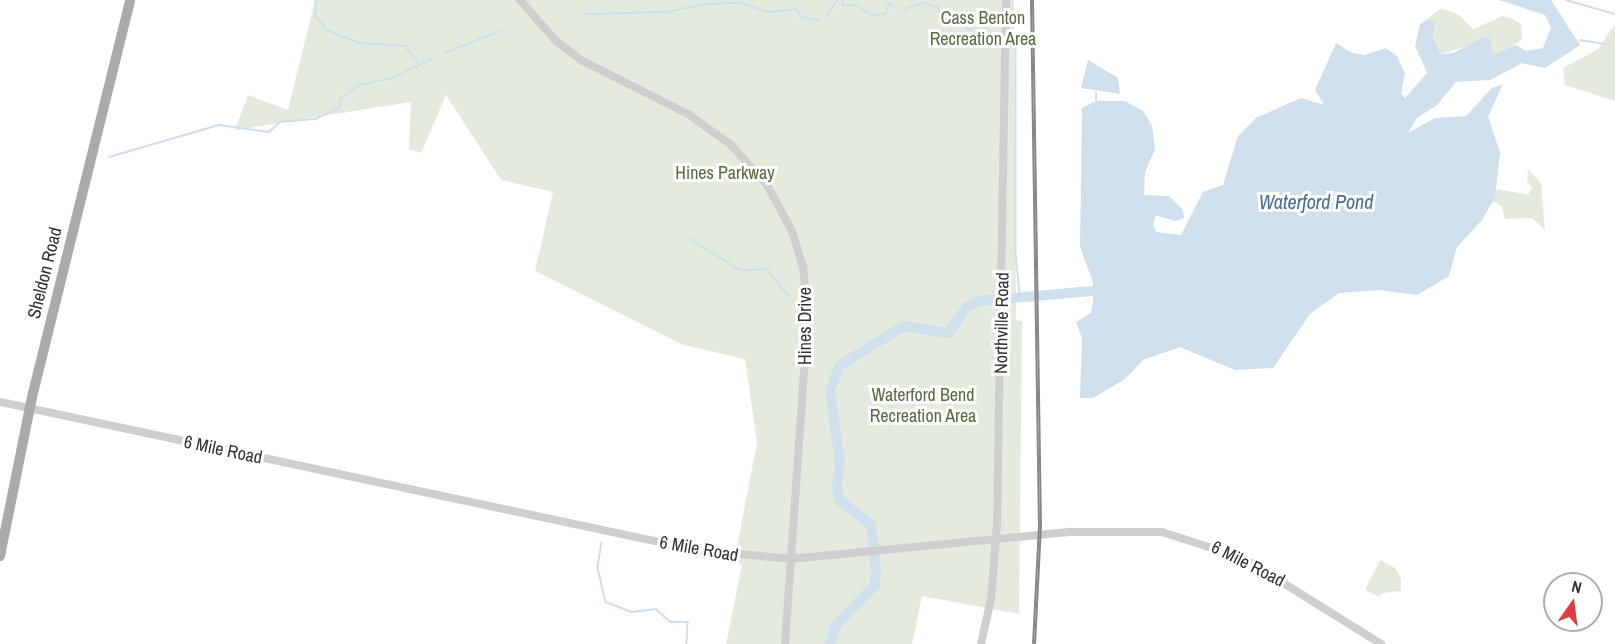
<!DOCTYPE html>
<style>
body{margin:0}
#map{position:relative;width:1615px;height:644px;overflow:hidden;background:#fff;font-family:"Archivo Narrow",sans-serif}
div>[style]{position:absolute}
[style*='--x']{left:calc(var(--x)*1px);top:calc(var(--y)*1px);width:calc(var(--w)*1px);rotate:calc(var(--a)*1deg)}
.green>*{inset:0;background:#e4ebde}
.water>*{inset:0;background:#cfdfec}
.stream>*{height:1.5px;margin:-0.75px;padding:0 0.75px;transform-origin:0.75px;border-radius:0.75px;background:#cfdfec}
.river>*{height:10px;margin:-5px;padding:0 5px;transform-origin:5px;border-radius:5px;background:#cfdfec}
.minor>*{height:8px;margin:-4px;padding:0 4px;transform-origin:4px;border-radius:4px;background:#cfcfcf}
.major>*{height:10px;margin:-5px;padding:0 5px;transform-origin:5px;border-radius:5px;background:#aaa}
.rail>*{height:4px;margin-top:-2px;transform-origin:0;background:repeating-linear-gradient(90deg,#fff 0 4.5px,#878787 0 9px);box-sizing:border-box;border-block:2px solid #878787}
.minor-bridge>*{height:8px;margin:-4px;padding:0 4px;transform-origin:4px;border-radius:4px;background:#cfcfcf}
span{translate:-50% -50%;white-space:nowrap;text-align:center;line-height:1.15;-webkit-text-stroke:6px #fff;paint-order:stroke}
.park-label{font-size:18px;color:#536d40}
.street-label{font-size:18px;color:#323232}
.water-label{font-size:20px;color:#426f92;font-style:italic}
.north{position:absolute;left:1543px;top:572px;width:60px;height:60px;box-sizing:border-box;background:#fff;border:2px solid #adadad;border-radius:50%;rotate:14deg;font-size:16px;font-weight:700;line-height:24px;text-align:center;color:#323232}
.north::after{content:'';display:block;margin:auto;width:21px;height:27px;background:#df3e41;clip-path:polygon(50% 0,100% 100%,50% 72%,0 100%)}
</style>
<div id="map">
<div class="green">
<i style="clip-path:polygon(315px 0,1014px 0,1016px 320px,1022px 321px,1019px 614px,922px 596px,912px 644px,726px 644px,742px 565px,734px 562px,757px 443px,745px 359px,683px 345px,535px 271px,553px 192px,501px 180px,446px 95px,421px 153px,409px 149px,411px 102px,235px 130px,248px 95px,288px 110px)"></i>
<i style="clip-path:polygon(1442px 8px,1459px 15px,1473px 29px,1503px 16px,1513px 19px,1521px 24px,1522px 39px,1502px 54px,1493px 55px,1490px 39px,1441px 54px,1426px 21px,1420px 24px)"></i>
<i style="clip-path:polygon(1615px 24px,1615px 101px,1565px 85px,1563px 68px,1598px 49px)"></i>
<i style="clip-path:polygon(1528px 169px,1541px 183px,1545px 230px,1532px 218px,1505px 219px,1502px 206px,1492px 201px,1497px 189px,1528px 195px,1532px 187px,1527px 181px)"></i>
<i style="clip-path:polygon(1380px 560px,1395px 568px,1401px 578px,1401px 591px,1382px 593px,1379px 597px,1365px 590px)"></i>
</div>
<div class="water">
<i style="clip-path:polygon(1499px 0,1551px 0,1580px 45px,1545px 68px,1522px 63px,1490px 80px,1456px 82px,1437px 105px,1417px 118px,1408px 133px,1435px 118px,1466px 116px,1492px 88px,1503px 84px,1488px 117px,1500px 152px,1495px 197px,1482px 220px,1457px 247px,1449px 276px,1417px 295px,1379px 290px,1339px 293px,1310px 314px,1273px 368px,1235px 370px,1180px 347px,1143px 360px,1125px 379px,1093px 398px,1080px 398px,1082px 338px,1076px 322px,1091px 313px,1093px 301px,1093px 282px,1080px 247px,1082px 108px,1096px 101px,1125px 101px,1143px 111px,1152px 126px,1155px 149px,1145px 172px,1144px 195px,1169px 196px,1183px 210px,1184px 218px,1174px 221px,1156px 215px,1153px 225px,1156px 232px,1181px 235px,1203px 192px,1223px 185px,1238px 136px,1256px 118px,1301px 98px,1324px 105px,1315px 90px,1336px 43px,1352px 53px,1364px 55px,1386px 48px,1397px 56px,1405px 73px,1401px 94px,1405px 98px,1427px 73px,1415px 46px,1420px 24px,1426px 21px,1435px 20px,1433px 37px,1441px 54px,1453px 53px,1484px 37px,1490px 38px,1493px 55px,1516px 45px,1526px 51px,1543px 48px,1551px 27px,1545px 15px)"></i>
<i style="clip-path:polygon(1088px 60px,1118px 78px,1120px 94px,1081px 88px)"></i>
</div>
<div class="stream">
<i style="--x:316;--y:0;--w:16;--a:90"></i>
<i style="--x:316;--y:16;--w:18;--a:52"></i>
<i style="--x:327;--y:30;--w:35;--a:22"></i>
<i style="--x:360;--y:43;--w:45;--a:3.8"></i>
<i style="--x:405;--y:46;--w:23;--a:52"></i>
<i style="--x:843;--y:0;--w:5;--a:90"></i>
<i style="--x:843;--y:5;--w:13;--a:0"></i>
<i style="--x:856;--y:5;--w:19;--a:32"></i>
<i style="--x:872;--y:15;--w:14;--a:-4"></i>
<i style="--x:886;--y:14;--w:11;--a:-75"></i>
<i style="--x:889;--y:3;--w:9;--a:32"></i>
<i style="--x:1566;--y:0;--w:51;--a:15.9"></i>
<i style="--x:904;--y:9;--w:20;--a:-18"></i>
<i style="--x:923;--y:3;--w:16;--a:15"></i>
<i style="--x:938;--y:7;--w:16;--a:68"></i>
<i style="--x:944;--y:22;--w:12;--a:-9"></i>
<i style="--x:956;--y:20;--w:18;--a:34"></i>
<i style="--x:971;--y:30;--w:11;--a:-22"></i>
<i style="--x:981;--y:26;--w:17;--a:31"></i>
<i style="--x:585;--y:14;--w:82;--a:-1.4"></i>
<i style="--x:667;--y:12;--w:38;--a:-12"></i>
<i style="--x:704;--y:4;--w:37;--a:-2"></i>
<i style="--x:741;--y:3;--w:28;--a:18"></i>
<i style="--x:768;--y:12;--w:29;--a:-6"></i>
<i style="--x:797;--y:9;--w:9;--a:63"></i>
<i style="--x:801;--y:17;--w:20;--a:11"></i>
<i style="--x:827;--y:16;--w:19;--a:-58"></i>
<i style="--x:1016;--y:36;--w:218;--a:90"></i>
<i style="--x:1016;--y:254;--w:40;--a:84.3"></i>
<i style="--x:1580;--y:40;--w:30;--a:9"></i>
<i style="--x:445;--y:53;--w:59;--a:-21.8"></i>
<i style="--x:1096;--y:101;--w:8;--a:-90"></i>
<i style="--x:109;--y:157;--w:115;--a:-16.2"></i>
<i style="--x:219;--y:125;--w:50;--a:8"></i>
<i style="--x:269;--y:132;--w:15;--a:-42"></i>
<i style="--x:280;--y:122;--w:36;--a:-5"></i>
<i style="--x:316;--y:119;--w:25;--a:-26"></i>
<i style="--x:339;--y:108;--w:9;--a:-84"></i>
<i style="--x:340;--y:99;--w:24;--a:-36"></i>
<i style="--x:359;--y:85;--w:35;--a:-12"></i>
<i style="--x:393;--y:78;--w:43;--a:-26"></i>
<i style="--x:690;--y:239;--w:59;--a:31.8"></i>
<i style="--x:740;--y:270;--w:27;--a:-2"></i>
<i style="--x:767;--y:269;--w:35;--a:51"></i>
<i style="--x:602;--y:542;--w:26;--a:99"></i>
<i style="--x:598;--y:568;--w:35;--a:77"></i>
<i style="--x:606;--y:602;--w:28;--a:21"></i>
<i style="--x:632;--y:612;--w:24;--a:-7"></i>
<i style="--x:656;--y:609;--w:20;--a:41"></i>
<i style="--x:671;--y:622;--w:17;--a:0"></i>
<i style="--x:688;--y:622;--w:22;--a:93"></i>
</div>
<div class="river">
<i style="--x:830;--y:644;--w:21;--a:-71"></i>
<i style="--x:837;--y:624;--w:54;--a:-45.7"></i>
<i style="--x:875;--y:585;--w:14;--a:-86"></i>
<i style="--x:876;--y:571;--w:46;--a:-96.2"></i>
<i style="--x:871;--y:525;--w:39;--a:-142"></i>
<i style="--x:840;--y:501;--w:12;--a:-104"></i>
<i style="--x:837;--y:489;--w:27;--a:-84"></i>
<i style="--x:840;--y:462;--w:72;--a:-98"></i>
<i style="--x:830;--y:391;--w:28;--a:-69"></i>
<i style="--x:840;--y:365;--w:75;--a:-31.4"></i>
<i style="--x:904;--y:326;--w:45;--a:9"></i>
<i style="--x:948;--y:333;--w:32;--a:-54"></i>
<i style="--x:967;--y:307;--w:13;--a:-27"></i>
<i style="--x:979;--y:301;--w:113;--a:-5.1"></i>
</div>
<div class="minor">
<i style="--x:520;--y:0;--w:55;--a:48.7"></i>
<i style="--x:556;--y:41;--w:34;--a:37"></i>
<i style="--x:583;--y:61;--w:118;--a:26.8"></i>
<i style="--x:688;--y:114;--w:52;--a:35.5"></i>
<i style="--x:730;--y:144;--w:55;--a:47.9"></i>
<i style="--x:767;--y:185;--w:52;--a:61.5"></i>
<i style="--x:792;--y:231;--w:37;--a:73"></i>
<i style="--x:803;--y:266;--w:49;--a:84.2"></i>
<i style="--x:808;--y:315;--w:330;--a:94"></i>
<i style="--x:0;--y:402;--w:713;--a:11.99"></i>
<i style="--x:697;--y:550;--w:85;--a:5.4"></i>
<i style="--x:800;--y:558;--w:273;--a:-5.5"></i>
<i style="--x:1072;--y:532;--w:90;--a:0"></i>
<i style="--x:1162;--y:532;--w:85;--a:17.8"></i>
<i style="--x:1243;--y:558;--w:163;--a:31.9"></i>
<i style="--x:981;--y:644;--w:46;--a:-77.5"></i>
<i style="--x:991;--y:599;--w:75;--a:-85.4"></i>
<i style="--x:997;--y:524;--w:524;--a:-89.02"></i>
</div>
<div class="major">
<i style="--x:0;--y:556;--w:166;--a:-78.6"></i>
<i style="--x:33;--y:393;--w:405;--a:-76.1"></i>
</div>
<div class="rail">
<i style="--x:1032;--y:0;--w:526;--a:89.13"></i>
<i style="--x:1040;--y:526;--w:118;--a:92.9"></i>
</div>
<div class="minor-bridge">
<i style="--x:782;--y:558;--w:18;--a:0"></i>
</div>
<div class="park-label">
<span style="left:983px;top:29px">Cass Benton<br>Recreation Area</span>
<span style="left:725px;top:173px">Hines Parkway</span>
<span style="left:923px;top:406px">Waterford Bend<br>Recreation Area</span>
</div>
<div class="street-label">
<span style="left:45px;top:273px;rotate:-76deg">Sheldon Road</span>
<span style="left:1002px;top:323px;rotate:-89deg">Northville Road</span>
<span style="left:805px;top:326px;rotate:-90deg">Hines Drive</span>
<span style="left:223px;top:450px;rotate:12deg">6 Mile Road</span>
<span style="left:699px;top:549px;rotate:10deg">6 Mile Road</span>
<span style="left:1248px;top:564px;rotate:27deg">6 Mile Road</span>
</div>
<div class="water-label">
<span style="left:1316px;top:201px">Waterford Pond</span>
</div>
<div class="north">N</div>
</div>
